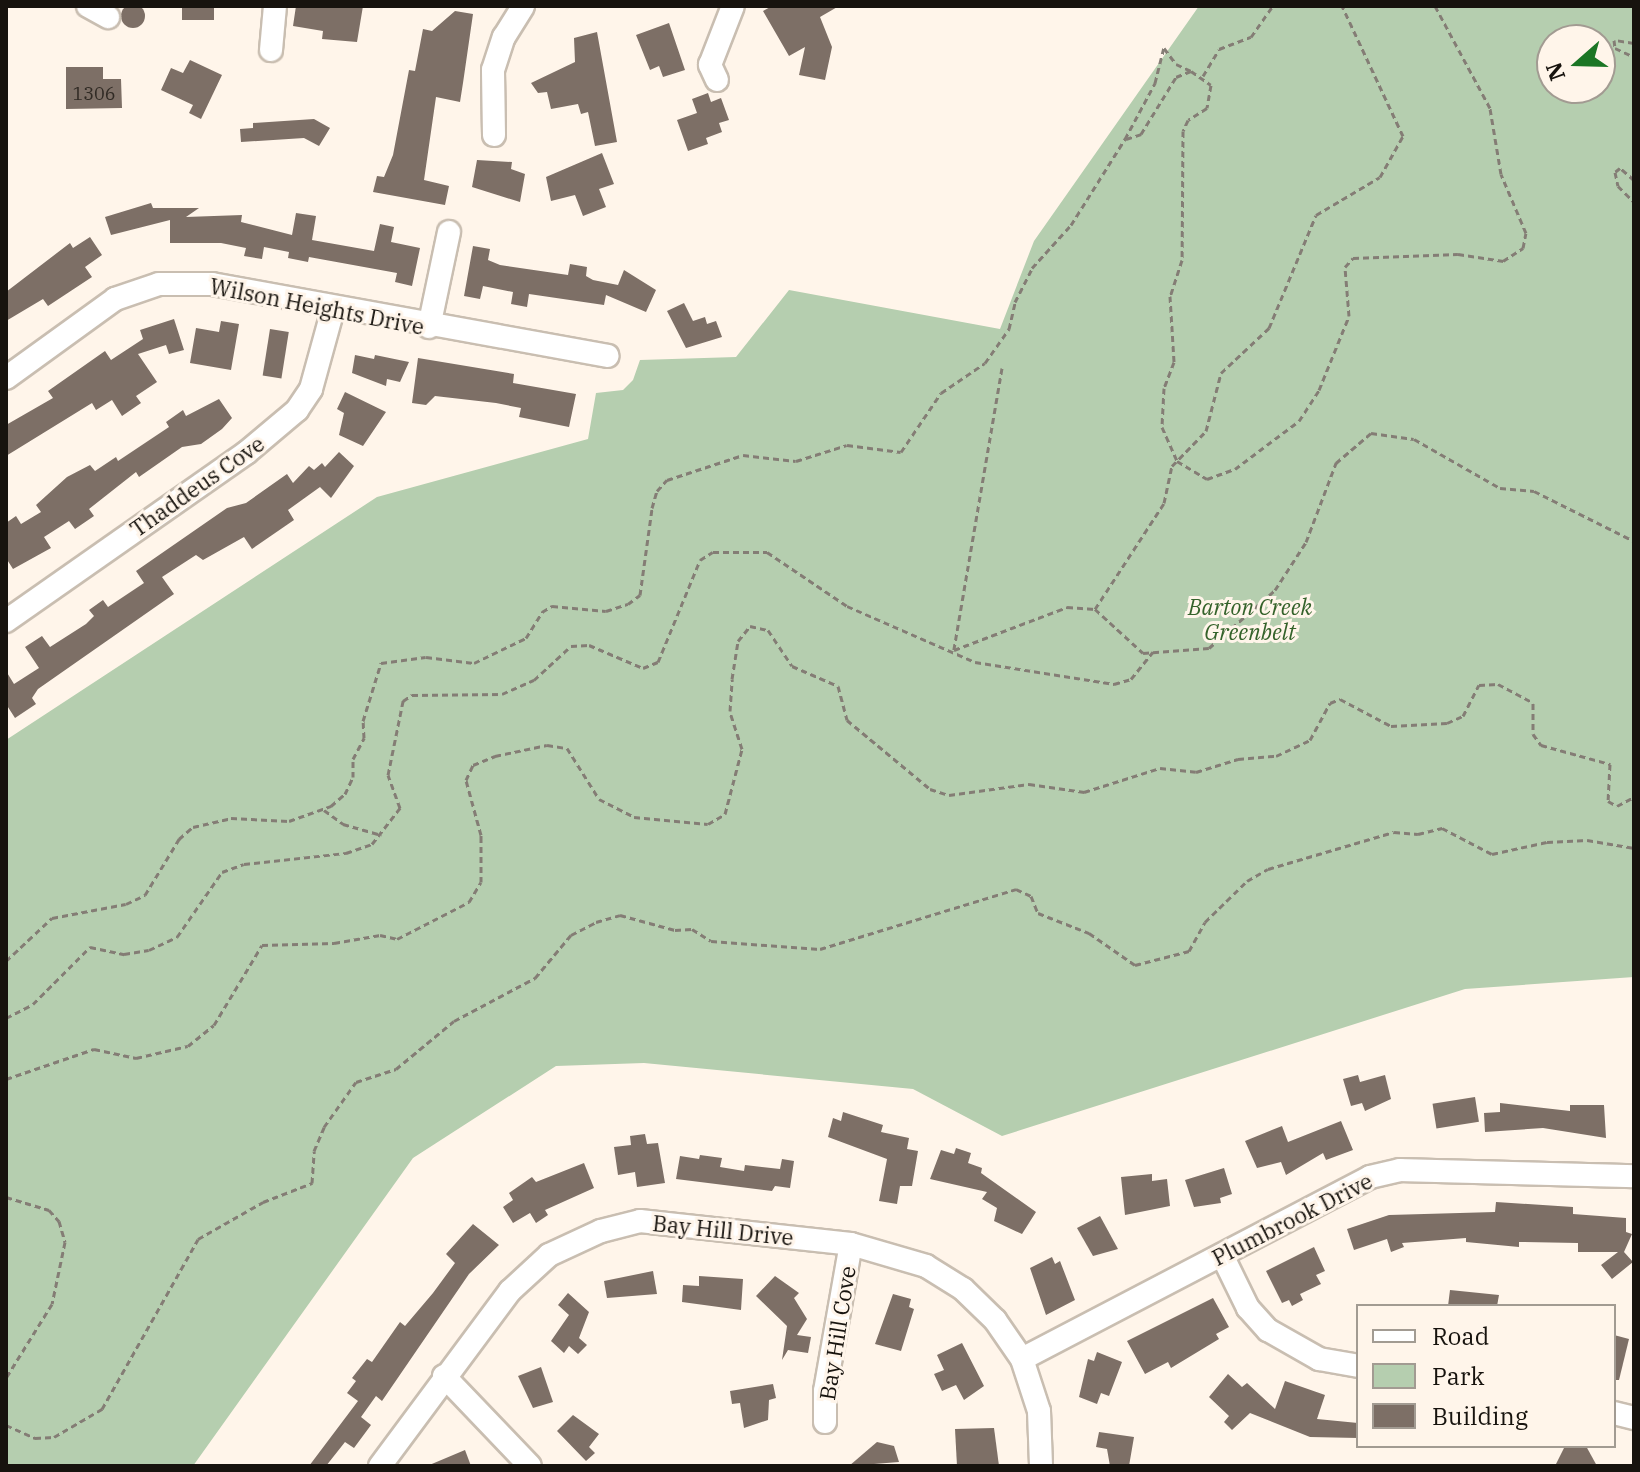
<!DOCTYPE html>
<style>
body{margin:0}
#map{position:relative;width:1640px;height:1472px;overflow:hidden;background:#fff5ea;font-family:"IBM Plex Serif",serif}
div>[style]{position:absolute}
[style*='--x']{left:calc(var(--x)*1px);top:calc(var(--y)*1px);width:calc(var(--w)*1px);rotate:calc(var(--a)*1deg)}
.green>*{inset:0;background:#b5ceaf}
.building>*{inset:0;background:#7d6f66;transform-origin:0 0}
.round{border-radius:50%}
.path>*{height:3px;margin-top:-1.5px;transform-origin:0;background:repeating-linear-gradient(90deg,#847d75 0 6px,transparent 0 10px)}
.roads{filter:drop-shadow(2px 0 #c9beb1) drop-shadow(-2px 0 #c9beb1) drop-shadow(0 2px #c9beb1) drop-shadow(0 -2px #c9beb1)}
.minor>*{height:22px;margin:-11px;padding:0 11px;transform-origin:11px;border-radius:11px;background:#fff}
span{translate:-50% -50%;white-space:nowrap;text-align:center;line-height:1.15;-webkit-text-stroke:6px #fff5ea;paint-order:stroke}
.number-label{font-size:18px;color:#302a24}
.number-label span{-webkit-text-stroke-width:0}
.street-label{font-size:22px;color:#17130e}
.park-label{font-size:22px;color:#34622a;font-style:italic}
.frame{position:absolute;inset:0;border:8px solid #17130e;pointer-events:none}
.legend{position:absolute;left:1356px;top:1304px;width:260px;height:144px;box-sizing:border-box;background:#fff5ea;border:2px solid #a29b92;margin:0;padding:10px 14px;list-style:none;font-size:24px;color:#17130e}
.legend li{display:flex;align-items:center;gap:16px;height:40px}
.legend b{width:40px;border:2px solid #a29b92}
.north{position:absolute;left:1536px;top:24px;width:80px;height:80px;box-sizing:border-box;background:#fff5ea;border:2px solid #a29b92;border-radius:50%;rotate:250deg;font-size:22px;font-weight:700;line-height:32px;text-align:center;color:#17130e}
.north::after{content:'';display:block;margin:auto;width:28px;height:36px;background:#1b7625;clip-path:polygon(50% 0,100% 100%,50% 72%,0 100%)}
</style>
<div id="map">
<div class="green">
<i style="clip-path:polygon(evenodd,1199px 6px,1634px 6px,1634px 977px,1465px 989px,1002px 1136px,913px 1089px,644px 1063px,556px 1066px,413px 1158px,193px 1466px,6px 1466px,6px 740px,377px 497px,588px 439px,596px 393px,623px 390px,633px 380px,640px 360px,736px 357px,789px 290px,1000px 329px,1034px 241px,1199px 6px,1552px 40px,1600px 40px,1600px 88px,1552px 88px,1552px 40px)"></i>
</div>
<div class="building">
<i class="round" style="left:121px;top:4px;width:24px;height:24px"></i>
<i style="left:182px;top:6px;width:32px;height:14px"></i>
<i style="clip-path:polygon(296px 6px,363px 6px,357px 42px,322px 39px,323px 31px,293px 26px)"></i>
<i style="clip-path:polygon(772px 6px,839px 6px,820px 17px,832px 47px,825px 80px,799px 75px,805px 47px,789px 56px,763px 11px)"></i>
<i style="clip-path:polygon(455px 11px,473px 14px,463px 83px,460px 102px,436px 97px,424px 180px,449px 186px,445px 205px,373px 192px,377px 176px,384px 177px,393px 155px,409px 70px,415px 71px,423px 29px,432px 31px)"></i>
<i style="clip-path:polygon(669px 23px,685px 70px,663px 77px,659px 66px,650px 70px,636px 35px)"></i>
<i style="clip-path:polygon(597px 32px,617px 142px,595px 146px,588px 112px,581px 114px,578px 104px,551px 109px,547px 92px,538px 93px,531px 83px,575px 62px,574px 38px)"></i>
<i style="clip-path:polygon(190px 60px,222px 75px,201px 119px,189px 113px,193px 105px,161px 90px,171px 68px,183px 73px)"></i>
<i style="clip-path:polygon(66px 67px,103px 67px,103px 79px,121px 79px,122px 108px,66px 109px)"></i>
<i style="clip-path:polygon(708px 93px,711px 102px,721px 98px,729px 120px,719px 123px,722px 132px,706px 138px,708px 144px,688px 151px,677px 120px,697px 113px,692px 99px)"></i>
<i style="clip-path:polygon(314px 119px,330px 128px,319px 146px,304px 138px,241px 142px,240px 129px,253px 128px,253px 123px)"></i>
<i style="clip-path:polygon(602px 153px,614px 184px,599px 189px,606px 207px,583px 216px,575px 195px,551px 201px,546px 177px)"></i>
<i style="clip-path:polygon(477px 160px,512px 162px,511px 169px,525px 174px,520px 202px,472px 187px)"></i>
<i style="clip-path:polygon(151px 203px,153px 208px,199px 208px,186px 217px,242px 215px,241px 222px,292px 235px,296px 213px,316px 216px,312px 240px,374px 251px,380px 224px,394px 227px,391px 242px,420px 248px,412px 286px,395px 282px,397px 273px,309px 257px,308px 262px,288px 258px,289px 252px,264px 247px,262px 259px,244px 256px,246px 248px,221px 243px,170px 243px,170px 220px,111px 235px,105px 217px)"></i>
<i style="clip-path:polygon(90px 237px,102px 255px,85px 267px,92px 277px,48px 306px,43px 299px,6px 321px,6px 292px,70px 243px,73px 248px)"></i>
<i style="clip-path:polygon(473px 246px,490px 249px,488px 260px,500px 265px,568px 275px,570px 264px,587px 267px,586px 276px,593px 280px,618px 285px,624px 270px,656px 290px,646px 312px,606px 295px,604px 305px,529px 294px,527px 307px,511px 304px,513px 292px,483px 286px,480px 299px,464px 296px)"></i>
<i style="clip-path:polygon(684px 303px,693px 321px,705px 317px,707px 324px,716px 321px,722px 337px,686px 348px,667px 311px)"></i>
<i style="clip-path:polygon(174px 319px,184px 350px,169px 354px,166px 345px,138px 354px,157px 382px,136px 396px,141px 403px,122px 416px,112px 400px,96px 410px,92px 403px,6px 456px,6px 425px,53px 398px,48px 391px,105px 351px,111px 360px,143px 339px,140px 330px)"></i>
<i style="clip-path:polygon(221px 321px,239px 324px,231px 370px,190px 363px,196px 328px,219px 332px)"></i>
<i style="left:270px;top:329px;width:19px;height:47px;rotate:9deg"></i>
<i style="clip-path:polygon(355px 355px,374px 359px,375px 355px,409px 362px,400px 382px,387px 379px,386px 386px,352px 373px)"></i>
<i style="clip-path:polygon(418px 358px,514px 374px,513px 383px,576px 394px,569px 427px,519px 417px,521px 408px,496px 403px,435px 396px,426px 405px,412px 403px)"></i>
<i style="clip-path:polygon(345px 392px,386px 412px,363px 446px,339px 435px,344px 413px,337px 409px)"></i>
<i style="clip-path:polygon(219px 399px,232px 418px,222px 429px,201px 444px,182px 447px,139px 477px,136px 472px,89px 509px,94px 516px,75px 529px,69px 521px,44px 537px,51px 548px,13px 569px,6px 558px,6px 523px,16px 516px,21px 524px,41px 512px,36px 505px,67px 477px,90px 465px,95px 471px,116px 457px,118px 461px,169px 427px,166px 422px,183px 410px,186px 416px)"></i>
<i style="clip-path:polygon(339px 452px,354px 466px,331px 498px,320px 487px,288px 510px,294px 520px,252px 549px,244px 537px,203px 560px,196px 555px,162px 577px,174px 594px,38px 689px,32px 698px,36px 704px,15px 718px,6px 704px,6px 671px,14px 684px,39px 668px,25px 647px,42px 636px,50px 647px,86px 624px,94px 616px,89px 610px,103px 600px,108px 607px,144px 583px,136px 571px,227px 508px,246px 503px,287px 474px,293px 483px,309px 466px,314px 470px,322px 463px,325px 467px)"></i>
<i style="clip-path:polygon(1358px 1075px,1360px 1082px,1385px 1075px,1391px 1099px,1365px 1111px,1362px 1103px,1351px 1106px,1343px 1079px)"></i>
<i style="left:1475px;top:1097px;width:25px;height:43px;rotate:81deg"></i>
<i style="clip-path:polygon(1500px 1103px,1570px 1111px,1570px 1105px,1604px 1105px,1606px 1138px,1543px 1128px,1485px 1132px,1484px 1113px,1500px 1112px)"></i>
<i style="clip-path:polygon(843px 1112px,883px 1125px,881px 1132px,909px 1138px,907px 1149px,918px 1151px,912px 1186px,900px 1186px,897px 1204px,879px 1201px,887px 1159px,828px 1137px,833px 1118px,841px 1121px)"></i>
<i style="clip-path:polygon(1341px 1121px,1353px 1150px,1326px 1160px,1323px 1153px,1286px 1175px,1281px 1162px,1257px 1168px,1245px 1141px,1282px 1126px,1288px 1142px)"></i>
<i style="clip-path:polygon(645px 1134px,647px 1144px,658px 1143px,665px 1183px,637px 1187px,635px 1172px,618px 1175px,614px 1147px,631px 1145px,630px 1136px)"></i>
<i style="clip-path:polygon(956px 1148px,971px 1153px,968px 1163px,982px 1168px,981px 1173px,1036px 1212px,1022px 1234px,994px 1221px,997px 1208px,982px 1199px,987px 1192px,930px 1179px,941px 1150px,954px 1154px)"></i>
<i style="clip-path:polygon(700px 1155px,722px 1158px,720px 1167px,744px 1171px,745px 1165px,780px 1169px,782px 1159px,794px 1161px,790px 1188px,775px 1186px,772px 1191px,676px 1179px,680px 1156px,699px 1159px)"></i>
<i style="clip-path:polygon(584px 1163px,594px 1188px,545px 1210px,548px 1215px,536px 1223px,530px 1213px,513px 1223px,503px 1207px,513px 1200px,509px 1193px,532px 1177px,536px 1182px)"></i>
<i style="clip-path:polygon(1224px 1168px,1232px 1194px,1220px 1198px,1221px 1203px,1194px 1207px,1185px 1180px)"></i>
<i style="clip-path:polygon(1152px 1174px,1152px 1181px,1167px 1179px,1170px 1206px,1125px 1215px,1121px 1177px)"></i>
<i style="clip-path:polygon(1496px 1202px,1573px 1207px,1573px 1214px,1626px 1218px,1626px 1232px,1632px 1234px,1624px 1252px,1633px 1262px,1612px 1279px,1601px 1265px,1618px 1252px,1578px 1252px,1578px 1243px,1519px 1242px,1519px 1247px,1466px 1242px,1466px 1238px,1402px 1243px,1404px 1247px,1391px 1252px,1387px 1239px,1354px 1250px,1347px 1229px,1389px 1215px,1495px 1212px)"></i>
<i style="clip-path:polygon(1100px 1216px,1118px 1249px,1093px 1256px,1077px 1228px)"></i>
<i style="clip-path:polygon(473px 1224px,499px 1245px,469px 1274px,382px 1401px,376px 1396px,361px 1417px,371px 1425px,354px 1448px,345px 1442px,326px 1466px,309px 1466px,358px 1401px,347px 1393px,356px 1381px,352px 1378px,367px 1359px,372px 1362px,400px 1322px,405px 1326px,433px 1293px,455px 1263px,446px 1254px)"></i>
<i style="clip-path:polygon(1314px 1247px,1325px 1271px,1316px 1275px,1321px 1284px,1300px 1294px,1303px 1300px,1292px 1306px,1289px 1300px,1282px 1303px,1266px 1271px)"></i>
<i style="clip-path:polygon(1052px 1257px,1055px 1264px,1060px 1261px,1075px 1300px,1046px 1315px,1030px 1268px)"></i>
<i style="clip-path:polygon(653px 1271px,657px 1294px,607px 1298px,604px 1281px)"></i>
<i style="clip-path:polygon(699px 1276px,743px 1279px,741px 1310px,682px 1302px,683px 1285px,699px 1286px)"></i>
<i style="clip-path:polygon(775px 1276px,799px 1293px,794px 1298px,807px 1319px,797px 1335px,811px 1337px,808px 1353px,788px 1350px,782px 1360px,787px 1326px,756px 1296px)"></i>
<i style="clip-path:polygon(1450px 1290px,1499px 1295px,1497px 1306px,1448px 1306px)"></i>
<i style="clip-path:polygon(568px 1293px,589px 1312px,579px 1338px,587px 1345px,578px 1354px,569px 1346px,564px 1353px,551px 1341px,569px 1315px,558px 1305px)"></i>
<i style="clip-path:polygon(893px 1294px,911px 1299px,909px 1307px,914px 1309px,901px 1351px,875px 1344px)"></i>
<i style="clip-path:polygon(1213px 1298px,1229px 1327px,1216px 1334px,1219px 1339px,1171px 1368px,1168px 1362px,1145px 1374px,1127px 1341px)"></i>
<i style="clip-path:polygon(1614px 1335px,1629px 1339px,1619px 1380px,1614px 1380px)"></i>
<i style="clip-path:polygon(962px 1343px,984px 1386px,964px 1400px,956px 1385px,942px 1391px,934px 1374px,944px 1370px,937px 1355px)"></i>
<i style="clip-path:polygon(1097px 1352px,1122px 1362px,1109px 1396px,1101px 1393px,1097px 1404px,1079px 1397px,1088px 1359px,1094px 1361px)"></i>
<i style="clip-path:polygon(541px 1367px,553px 1402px,533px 1408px,518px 1376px)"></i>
<i style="clip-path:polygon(1228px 1374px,1242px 1387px,1247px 1383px,1275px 1409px,1285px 1381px,1325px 1395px,1317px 1419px,1358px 1423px,1358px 1438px,1310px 1437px,1250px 1413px,1232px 1430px,1224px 1422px,1229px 1416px,1209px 1397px)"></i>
<i style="clip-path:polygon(773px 1384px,776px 1398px,769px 1400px,768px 1420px,744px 1428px,740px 1403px,732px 1404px,730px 1391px)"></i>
<i style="clip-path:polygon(573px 1415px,599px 1434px,589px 1447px,595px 1453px,586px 1461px,557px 1431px)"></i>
<i style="clip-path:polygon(994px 1428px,999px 1466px,957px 1466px,955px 1429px)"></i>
<i style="clip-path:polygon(1099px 1432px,1134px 1437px,1129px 1466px,1110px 1466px,1107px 1449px,1096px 1447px)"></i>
<i style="clip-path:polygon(877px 1442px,894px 1446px,899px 1462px,849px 1466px)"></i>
<i style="clip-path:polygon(1565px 1446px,1586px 1446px,1597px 1466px,1555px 1466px)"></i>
<i style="clip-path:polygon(465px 1450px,471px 1466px,427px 1466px)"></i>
</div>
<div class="path">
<i style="--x:1634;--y:43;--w:20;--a:-171"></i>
<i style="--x:1614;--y:40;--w:8;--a:83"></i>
<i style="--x:1615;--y:48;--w:21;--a:25"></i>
<i style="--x:1203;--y:76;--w:31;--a:-59"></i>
<i style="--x:1219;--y:49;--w:34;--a:-21"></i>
<i style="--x:1251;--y:37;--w:38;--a:-55"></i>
<i style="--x:1126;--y:139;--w:16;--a:-18"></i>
<i style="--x:1141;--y:134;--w:67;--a:-58.4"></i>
<i style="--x:1176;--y:77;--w:16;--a:-22"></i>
<i style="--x:1191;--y:71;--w:24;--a:35"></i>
<i style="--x:1211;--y:85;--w:23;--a:100"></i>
<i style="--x:1207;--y:108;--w:22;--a:148"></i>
<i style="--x:1188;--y:120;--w:12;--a:114"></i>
<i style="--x:1183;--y:131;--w:129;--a:90.4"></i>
<i style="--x:1182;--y:260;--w:38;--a:108"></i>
<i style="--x:1170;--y:296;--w:66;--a:86.5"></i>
<i style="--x:1174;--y:362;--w:28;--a:111"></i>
<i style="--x:1164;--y:388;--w:39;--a:93"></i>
<i style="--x:1162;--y:427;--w:37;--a:66"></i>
<i style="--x:1177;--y:461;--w:35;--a:31"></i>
<i style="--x:1207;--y:479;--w:30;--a:-20"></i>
<i style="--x:1235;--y:469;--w:80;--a:-36.9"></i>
<i style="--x:1299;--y:421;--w:37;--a:-57"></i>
<i style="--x:1319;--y:390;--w:80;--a:-67.9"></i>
<i style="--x:1349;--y:316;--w:49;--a:-94.7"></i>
<i style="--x:1345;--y:267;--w:12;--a:-48"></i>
<i style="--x:1353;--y:258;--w:105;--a:-2.2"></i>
<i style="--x:1458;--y:254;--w:46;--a:8.8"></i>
<i style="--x:1503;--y:261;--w:24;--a:-33"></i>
<i style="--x:1523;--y:248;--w:15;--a:-79"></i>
<i style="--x:1526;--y:233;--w:64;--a:-113"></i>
<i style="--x:1501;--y:174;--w:67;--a:-99.5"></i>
<i style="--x:1490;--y:108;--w:116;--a:-118.3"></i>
<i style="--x:1634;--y:180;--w:18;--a:-139"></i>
<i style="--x:1620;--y:168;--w:6;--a:141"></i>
<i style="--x:1615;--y:172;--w:14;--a:78"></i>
<i style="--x:1618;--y:186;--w:23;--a:45"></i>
<i style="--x:1002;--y:368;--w:286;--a:99.7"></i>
<i style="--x:954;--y:650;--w:121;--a:-20.8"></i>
<i style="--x:1067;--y:607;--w:28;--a:4"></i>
<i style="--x:1095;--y:609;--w:126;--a:-56.9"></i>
<i style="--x:1164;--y:503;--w:38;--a:-78"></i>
<i style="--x:1172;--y:466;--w:49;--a:-45.8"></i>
<i style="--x:1206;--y:431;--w:60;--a:-75.5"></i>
<i style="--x:1221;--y:373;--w:66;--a:-43.2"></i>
<i style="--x:1269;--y:328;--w:122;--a:-67.4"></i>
<i style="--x:1316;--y:215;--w:74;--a:-30.7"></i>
<i style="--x:1380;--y:177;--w:47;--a:-60.7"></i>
<i style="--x:1403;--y:136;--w:144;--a:-115.1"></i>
<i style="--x:1095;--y:609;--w:65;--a:42.5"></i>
<i style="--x:1143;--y:653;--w:66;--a:-4.3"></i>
<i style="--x:1209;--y:648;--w:88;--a:-41.3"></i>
<i style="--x:1275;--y:590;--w:57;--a:-57.1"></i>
<i style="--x:1306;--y:542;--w:85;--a:-69.2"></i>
<i style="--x:1336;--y:463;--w:46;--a:-40.6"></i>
<i style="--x:1371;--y:433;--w:43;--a:7.9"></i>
<i style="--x:1414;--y:439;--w:99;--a:29.7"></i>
<i style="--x:1500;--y:488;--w:34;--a:5"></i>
<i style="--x:1534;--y:491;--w:112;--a:26.6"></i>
<i style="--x:1634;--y:720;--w:9;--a:90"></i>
<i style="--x:324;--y:810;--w:24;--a:36"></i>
<i style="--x:343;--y:824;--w:40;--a:16"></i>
<i style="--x:6;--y:961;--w:63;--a:-43.1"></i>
<i style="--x:52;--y:918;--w:75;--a:-10.7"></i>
<i style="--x:126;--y:904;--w:21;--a:-25"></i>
<i style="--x:145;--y:895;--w:66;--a:-58.7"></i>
<i style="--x:179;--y:839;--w:18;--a:-41"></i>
<i style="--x:193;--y:827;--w:39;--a:-13"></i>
<i style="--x:231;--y:818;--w:58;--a:3"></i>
<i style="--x:289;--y:821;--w:45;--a:-19.7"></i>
<i style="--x:331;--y:806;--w:18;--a:-41"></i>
<i style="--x:345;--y:794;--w:19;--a:-65"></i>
<i style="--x:353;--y:777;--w:18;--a:-90"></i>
<i style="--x:353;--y:759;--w:24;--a:-62"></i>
<i style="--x:364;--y:738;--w:17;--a:-93"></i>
<i style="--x:363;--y:721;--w:61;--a:-72.8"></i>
<i style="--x:381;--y:663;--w:45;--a:-7.6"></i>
<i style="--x:426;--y:657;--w:48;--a:7.1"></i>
<i style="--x:474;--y:663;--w:58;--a:-25.7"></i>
<i style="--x:526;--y:638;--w:31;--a:-58"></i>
<i style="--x:542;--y:612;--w:12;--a:-31"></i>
<i style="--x:552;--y:606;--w:54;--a:5.3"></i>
<i style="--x:606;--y:611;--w:23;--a:-18"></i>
<i style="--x:628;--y:604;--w:15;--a:-37"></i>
<i style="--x:640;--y:595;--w:88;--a:-82.1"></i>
<i style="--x:652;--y:508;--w:18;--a:-74"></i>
<i style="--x:657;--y:491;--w:15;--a:-48"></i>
<i style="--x:667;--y:480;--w:80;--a:-18.2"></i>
<i style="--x:743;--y:455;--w:53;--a:6.5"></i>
<i style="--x:796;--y:461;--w:53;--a:-17.4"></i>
<i style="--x:847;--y:445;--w:54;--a:7.4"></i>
<i style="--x:901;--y:452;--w:71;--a:-55.9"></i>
<i style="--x:941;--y:393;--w:53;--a:-34.3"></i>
<i style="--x:985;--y:363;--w:42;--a:-54.8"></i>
<i style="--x:1009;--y:329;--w:28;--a:-77"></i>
<i style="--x:1015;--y:302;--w:38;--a:-63"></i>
<i style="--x:1032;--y:268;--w:58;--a:-47.8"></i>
<i style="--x:1071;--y:225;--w:102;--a:-57.9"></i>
<i style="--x:1125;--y:139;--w:64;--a:-61.8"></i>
<i style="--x:1155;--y:83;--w:36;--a:-76"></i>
<i style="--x:1164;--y:48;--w:20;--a:53"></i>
<i style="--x:1176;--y:64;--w:17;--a:25"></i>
<i style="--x:6;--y:1018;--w:30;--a:-27"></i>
<i style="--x:33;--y:1004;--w:81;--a:-45"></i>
<i style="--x:90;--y:947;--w:35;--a:12"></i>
<i style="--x:124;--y:954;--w:25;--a:-9"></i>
<i style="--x:149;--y:950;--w:31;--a:-25"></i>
<i style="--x:177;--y:937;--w:79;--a:-55.3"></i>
<i style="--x:222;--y:872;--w:23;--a:-20"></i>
<i style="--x:244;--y:864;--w:103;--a:-6.2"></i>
<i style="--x:346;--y:853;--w:28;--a:-19"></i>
<i style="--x:372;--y:844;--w:46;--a:-52.1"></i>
<i style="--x:400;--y:808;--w:35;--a:-110"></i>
<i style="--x:388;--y:775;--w:76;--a:-78.5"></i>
<i style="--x:403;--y:701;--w:11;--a:-34"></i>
<i style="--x:412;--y:695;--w:90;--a:-0.6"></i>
<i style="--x:502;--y:694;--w:35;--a:-24"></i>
<i style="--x:534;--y:680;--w:50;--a:-42.6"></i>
<i style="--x:571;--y:646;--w:18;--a:-3"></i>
<i style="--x:589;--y:645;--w:59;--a:23.1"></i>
<i style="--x:643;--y:668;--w:16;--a:-22"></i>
<i style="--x:658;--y:662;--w:110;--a:-67.6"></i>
<i style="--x:700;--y:560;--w:15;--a:-32"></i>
<i style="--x:713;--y:552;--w:54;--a:0"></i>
<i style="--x:767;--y:552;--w:97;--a:34"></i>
<i style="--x:847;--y:606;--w:140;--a:23.6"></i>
<i style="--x:975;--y:662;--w:141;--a:9"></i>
<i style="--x:1114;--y:684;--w:18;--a:-16"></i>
<i style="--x:1131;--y:679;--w:35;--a:-51"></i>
<i style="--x:6;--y:1079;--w:93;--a:-18.8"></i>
<i style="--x:94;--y:1049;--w:43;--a:12.1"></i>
<i style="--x:136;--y:1058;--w:53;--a:-13"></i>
<i style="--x:188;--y:1046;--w:33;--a:-39"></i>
<i style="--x:214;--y:1025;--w:93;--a:-59"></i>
<i style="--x:262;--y:945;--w:72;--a:-1.6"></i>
<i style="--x:334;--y:943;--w:47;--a:-9.9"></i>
<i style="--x:380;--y:935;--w:17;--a:13"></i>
<i style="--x:397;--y:939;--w:81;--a:-27.2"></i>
<i style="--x:469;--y:902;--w:23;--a:-59"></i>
<i style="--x:481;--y:882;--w:47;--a:-90"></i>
<i style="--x:481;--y:835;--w:57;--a:-105.3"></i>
<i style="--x:466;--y:780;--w:17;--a:-65"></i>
<i style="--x:473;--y:765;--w:24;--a:-22"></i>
<i style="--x:495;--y:756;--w:53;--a:-11.9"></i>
<i style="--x:547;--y:745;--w:20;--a:9"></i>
<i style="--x:567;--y:748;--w:60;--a:57.9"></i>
<i style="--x:599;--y:799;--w:39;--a:27"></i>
<i style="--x:634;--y:817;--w:74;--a:5.4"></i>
<i style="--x:708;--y:824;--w:20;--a:-30"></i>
<i style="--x:725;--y:814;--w:67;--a:-75.3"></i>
<i style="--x:742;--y:749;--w:40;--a:-108"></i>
<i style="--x:730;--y:711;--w:32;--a:-86"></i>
<i style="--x:732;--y:679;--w:38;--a:-81"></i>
<i style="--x:738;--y:641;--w:19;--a:-51"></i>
<i style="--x:750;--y:626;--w:18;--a:13"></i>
<i style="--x:768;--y:630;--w:43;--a:56.3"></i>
<i style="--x:792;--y:666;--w:50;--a:23.5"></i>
<i style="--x:838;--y:686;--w:35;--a:75"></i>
<i style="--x:847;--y:720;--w:108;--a:39.7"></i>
<i style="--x:930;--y:789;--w:20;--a:18"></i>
<i style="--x:949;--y:795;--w:81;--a:-7.8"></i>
<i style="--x:1029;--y:784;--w:56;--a:8.3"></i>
<i style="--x:1084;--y:792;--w:80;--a:-17.5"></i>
<i style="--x:1160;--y:768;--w:36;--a:6"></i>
<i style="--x:1196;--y:772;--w:44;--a:-17.2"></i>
<i style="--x:1238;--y:759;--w:38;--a:-5"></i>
<i style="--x:1276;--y:756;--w:38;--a:-25"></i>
<i style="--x:1310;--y:740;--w:42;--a:-61.6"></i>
<i style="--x:1330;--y:703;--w:11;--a:-22"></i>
<i style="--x:1340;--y:699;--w:58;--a:27.9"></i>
<i style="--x:1391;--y:726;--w:56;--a:-3.1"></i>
<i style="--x:1447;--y:723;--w:17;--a:-24"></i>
<i style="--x:1463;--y:716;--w:35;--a:-63"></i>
<i style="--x:1479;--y:685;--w:19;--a:-3"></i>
<i style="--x:1498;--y:684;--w:40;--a:28"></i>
<i style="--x:1533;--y:703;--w:31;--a:90"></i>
<i style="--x:1533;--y:734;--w:14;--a:54"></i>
<i style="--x:1541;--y:745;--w:72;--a:15.4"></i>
<i style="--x:1610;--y:764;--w:37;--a:93"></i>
<i style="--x:1608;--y:801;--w:10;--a:29"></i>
<i style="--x:1617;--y:806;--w:19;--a:-28"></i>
<i style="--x:6;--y:1197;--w:45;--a:16.8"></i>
<i style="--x:49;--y:1210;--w:15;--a:48"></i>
<i style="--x:59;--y:1221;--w:22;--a:74"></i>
<i style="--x:65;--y:1242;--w:63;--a:101.8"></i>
<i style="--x:52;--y:1304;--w:87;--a:121.9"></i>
<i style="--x:6;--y:1425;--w:32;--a:24"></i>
<i style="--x:35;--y:1438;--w:19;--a:-3"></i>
<i style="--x:54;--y:1437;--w:56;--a:-30.3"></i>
<i style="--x:102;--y:1409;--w:195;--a:-60.5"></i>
<i style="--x:198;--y:1239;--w:75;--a:-29.6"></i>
<i style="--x:263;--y:1202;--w:53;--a:-21.2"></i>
<i style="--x:312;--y:1183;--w:32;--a:-86"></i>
<i style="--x:314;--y:1151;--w:26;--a:-67"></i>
<i style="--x:324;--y:1127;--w:55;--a:-54.6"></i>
<i style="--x:356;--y:1082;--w:42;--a:-18"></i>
<i style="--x:396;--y:1069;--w:75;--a:-39.6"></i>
<i style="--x:454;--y:1021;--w:92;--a:-28"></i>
<i style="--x:535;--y:978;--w:56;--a:-50.1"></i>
<i style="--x:571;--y:935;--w:28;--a:-27"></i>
<i style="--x:596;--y:922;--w:25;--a:-16"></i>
<i style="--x:620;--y:915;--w:57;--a:15.3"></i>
<i style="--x:675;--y:930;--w:17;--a:-3"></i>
<i style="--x:692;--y:929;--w:22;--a:32"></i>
<i style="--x:711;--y:941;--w:109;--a:4.2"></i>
<i style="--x:820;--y:949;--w:205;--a:-17"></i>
<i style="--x:1016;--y:889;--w:17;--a:25"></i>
<i style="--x:1031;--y:896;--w:18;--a:68"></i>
<i style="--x:1038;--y:913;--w:55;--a:21.4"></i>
<i style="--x:1089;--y:933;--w:56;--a:34.8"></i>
<i style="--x:1135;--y:965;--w:56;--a:-14.5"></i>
<i style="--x:1189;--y:951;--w:33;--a:-61"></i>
<i style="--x:1205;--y:922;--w:59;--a:-44.3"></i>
<i style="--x:1247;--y:881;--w:24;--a:-30"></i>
<i style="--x:1268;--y:869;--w:131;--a:-16.4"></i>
<i style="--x:1394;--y:832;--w:24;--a:5"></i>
<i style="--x:1418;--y:834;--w:25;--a:-14"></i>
<i style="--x:1442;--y:828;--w:56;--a:27.5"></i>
<i style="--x:1492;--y:854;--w:56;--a:-12.3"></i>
<i style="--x:1547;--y:842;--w:40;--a:-2.9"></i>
<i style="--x:1587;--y:840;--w:48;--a:9.7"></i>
</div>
<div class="roads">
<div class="minor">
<i style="--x:88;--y:6;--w:23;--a:29"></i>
<i style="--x:271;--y:50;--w:44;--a:-84.8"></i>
<i style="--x:717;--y:80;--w:17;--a:-115"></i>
<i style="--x:710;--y:65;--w:63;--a:-68.7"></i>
<i style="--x:494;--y:135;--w:65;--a:-90.9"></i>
<i style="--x:493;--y:70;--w:35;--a:-72"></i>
<i style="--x:504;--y:37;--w:36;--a:-58"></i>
<i style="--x:429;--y:327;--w:97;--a:-78.1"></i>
<i style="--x:6;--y:378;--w:135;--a:-35.9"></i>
<i style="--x:115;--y:299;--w:46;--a:-18.8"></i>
<i style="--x:159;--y:284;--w:53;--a:0"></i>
<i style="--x:212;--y:284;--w:402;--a:10.3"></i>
<i style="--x:6;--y:621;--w:293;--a:-35"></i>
<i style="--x:246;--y:453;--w:67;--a:-40.1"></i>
<i style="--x:297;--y:410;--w:25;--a:-56"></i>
<i style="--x:311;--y:389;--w:83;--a:-74.6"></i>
<i style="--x:1222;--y:1255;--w:59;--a:63.9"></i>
<i style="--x:1248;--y:1308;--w:30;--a:48"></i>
<i style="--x:1268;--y:1330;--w:59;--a:29.6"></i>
<i style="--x:1319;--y:1359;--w:40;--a:10"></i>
<i style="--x:1022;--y:1359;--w:393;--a:-27.6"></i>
<i style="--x:1370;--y:1177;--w:31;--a:-13"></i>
<i style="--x:1400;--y:1170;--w:234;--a:1.5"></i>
<i style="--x:444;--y:1376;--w:124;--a:46.3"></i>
<i style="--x:1614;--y:1413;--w:21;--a:14"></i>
<i style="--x:825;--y:1422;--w:31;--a:-90"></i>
<i style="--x:825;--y:1391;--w:149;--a:-80"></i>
<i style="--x:380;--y:1466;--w:218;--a:-53.4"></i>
<i style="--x:510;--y:1291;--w:53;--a:-42.7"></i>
<i style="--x:549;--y:1255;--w:57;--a:-24.8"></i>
<i style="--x:601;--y:1231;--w:40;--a:-14.4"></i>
<i style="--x:640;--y:1221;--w:212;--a:6.2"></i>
<i style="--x:851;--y:1244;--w:78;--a:16.3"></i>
<i style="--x:926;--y:1266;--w:44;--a:31.9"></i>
<i style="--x:963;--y:1289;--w:45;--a:44.1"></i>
<i style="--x:995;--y:1320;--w:47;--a:55.3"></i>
<i style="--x:1022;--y:1359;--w:55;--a:71.9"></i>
<i style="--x:1039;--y:1411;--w:55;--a:87.9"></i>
</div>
</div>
<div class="number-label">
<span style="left:94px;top:94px">1306</span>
</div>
<div class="street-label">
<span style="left:317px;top:306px;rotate:11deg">Wilson Heights Drive</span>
<span style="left:197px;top:486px;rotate:-35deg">Thaddeus Cove</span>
<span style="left:1292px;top:1219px;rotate:-27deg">Plumbrook Drive</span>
<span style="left:723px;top:1230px;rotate:6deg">Bay Hill Drive</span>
<span style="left:837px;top:1333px;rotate:-81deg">Bay Hill Cove</span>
</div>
<div class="park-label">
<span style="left:1250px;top:619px">Barton Creek<br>Greenbelt</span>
</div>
<div class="frame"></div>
<ul class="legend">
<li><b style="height:10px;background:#fff"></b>Road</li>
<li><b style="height:22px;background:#b5ceaf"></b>Park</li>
<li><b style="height:22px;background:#7d6f66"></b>Building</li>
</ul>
<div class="north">N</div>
</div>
